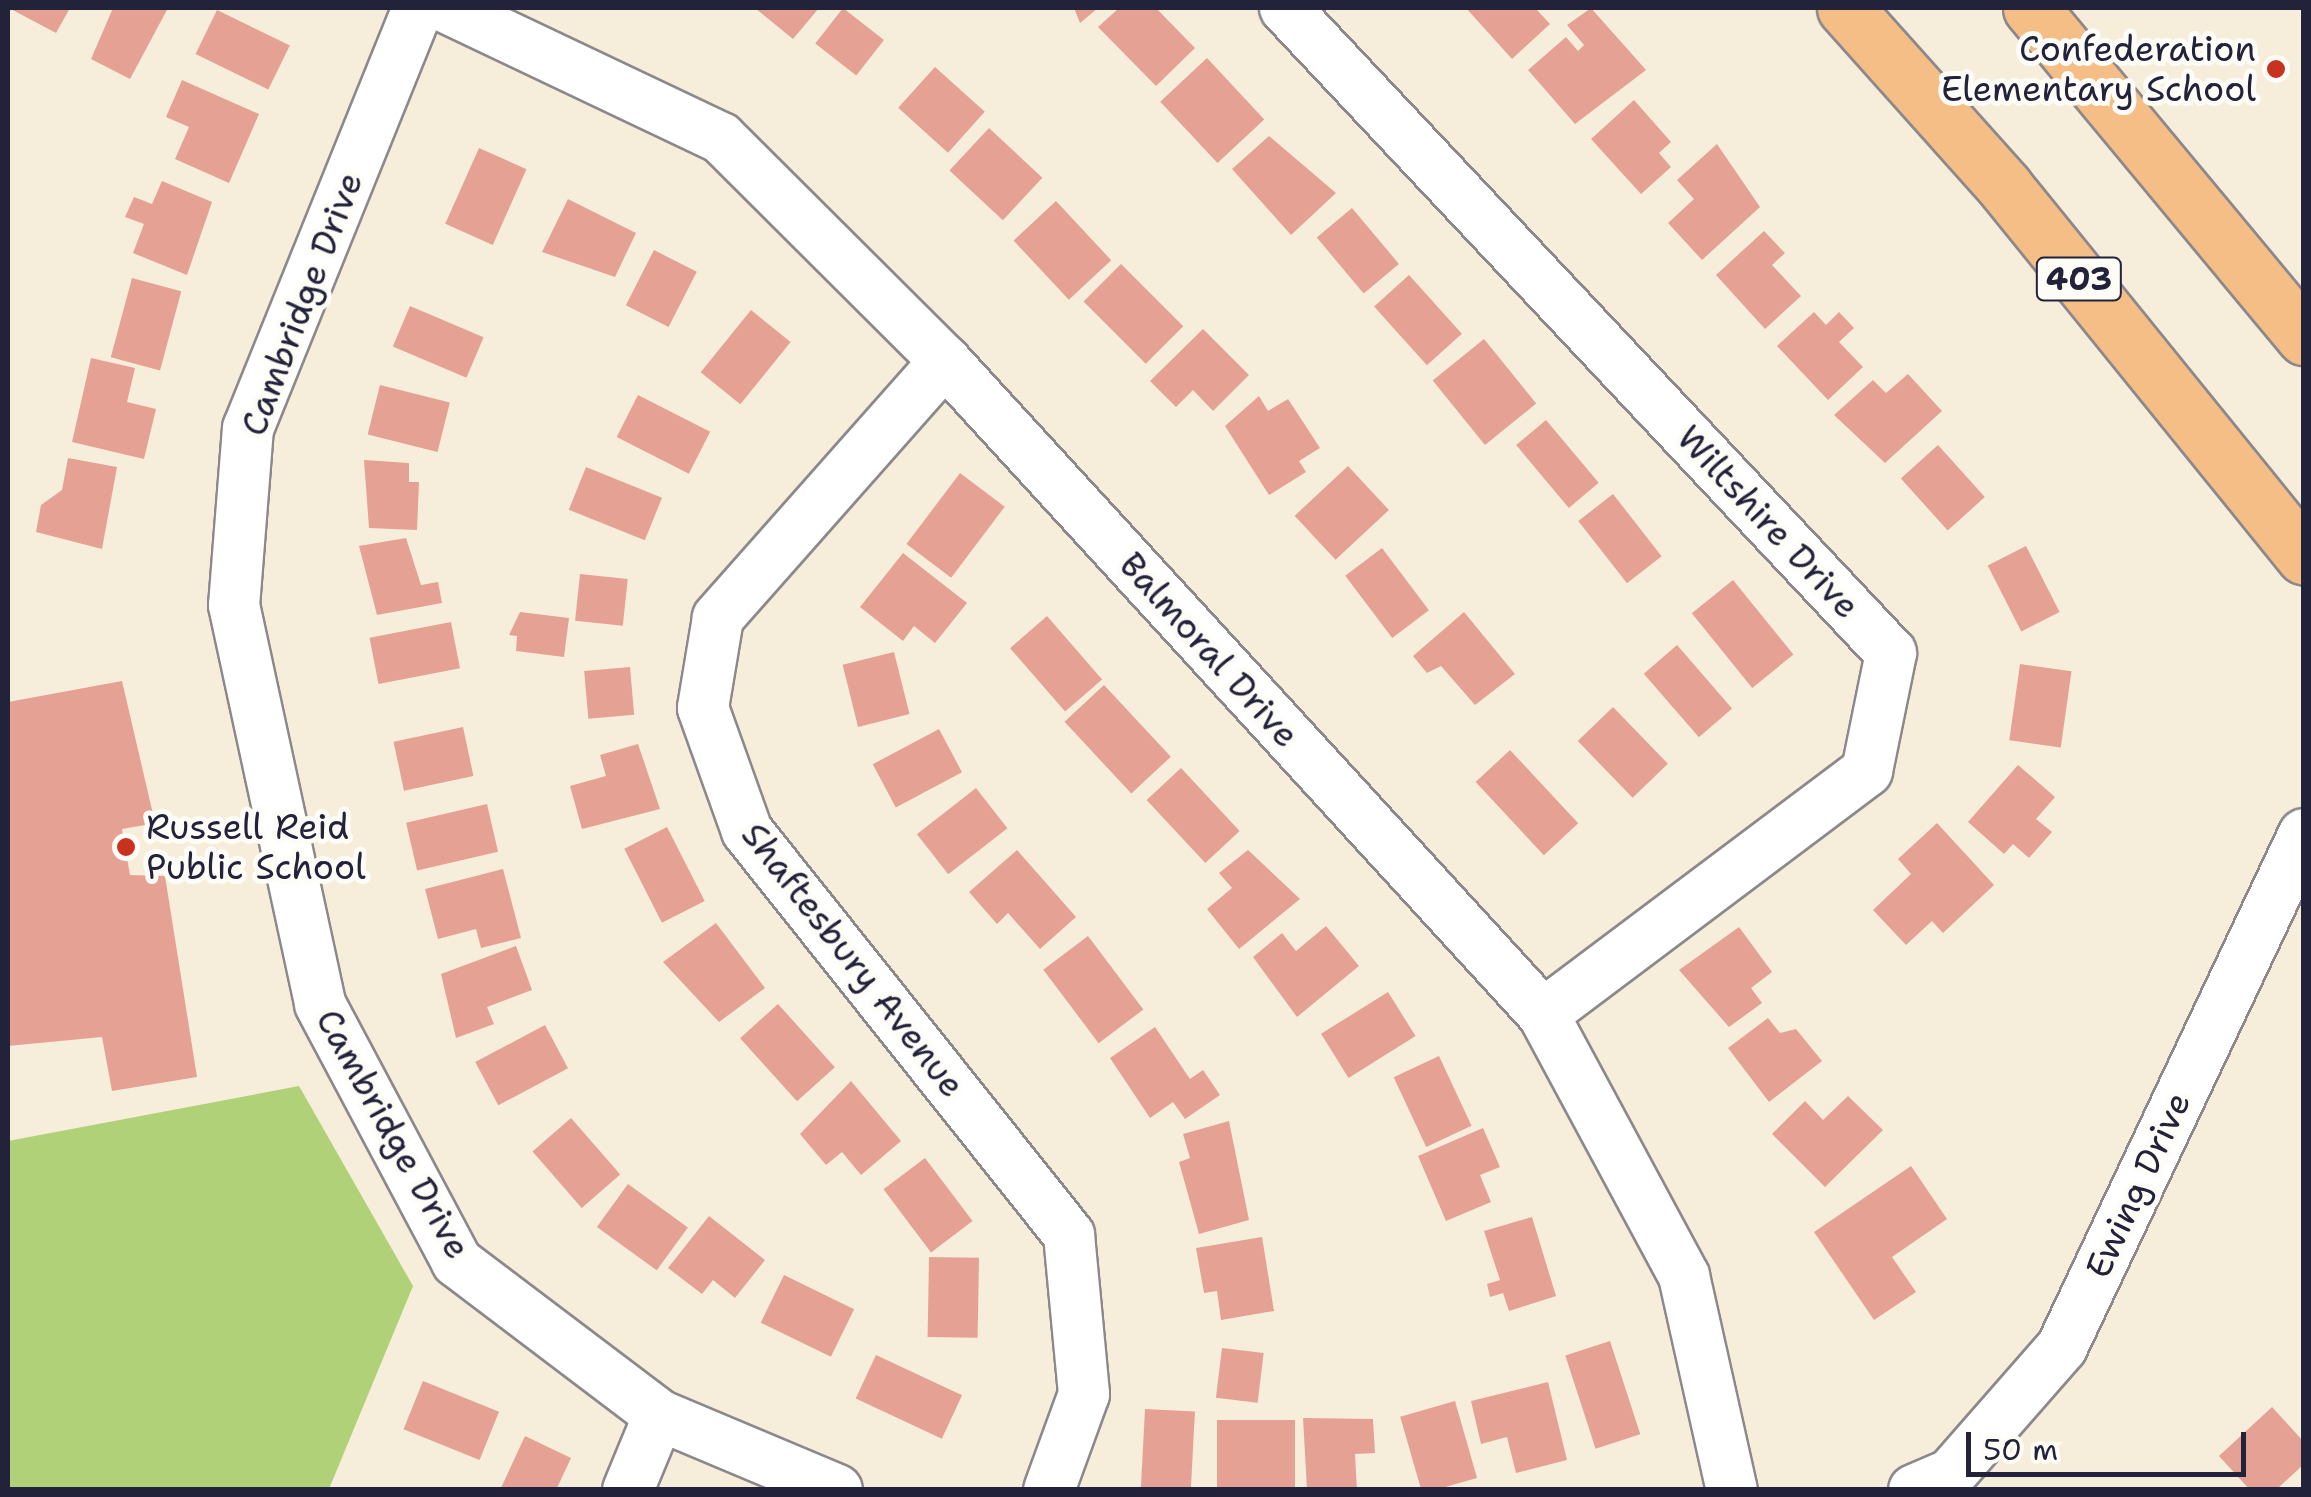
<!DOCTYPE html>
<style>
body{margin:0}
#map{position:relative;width:2311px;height:1497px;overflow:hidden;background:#f6eedb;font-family:"Shantell Sans",sans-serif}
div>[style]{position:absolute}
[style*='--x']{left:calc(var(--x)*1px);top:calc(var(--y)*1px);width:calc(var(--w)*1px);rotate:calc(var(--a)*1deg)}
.green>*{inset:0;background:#b1d178}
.building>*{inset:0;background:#e5a294;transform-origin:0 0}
.roads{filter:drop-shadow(2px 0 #8c888b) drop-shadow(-2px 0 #8c888b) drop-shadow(0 2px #8c888b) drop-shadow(0 -2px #8c888b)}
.minor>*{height:50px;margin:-25px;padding:0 25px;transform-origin:25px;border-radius:25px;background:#fff}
.highway>*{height:55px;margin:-27.5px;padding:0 27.5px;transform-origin:27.5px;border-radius:27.5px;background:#f6be87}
.dots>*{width:28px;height:28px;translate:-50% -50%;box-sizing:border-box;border:5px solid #fdfcf7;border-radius:50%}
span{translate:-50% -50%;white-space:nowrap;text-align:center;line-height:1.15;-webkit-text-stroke:10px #fdfcf7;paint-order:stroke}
.shield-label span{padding:2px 8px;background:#fdfcf7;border:2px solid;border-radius:8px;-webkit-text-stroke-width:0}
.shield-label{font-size:32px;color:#22223b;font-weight:700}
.poi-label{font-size:35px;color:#22223b}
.right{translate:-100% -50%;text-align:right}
.left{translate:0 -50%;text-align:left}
.street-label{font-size:35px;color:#22223b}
.frame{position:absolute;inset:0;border:10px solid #22223b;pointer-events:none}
.scale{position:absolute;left:1966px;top:1432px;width:280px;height:45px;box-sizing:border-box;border:5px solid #22223b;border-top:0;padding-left:12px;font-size:30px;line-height:35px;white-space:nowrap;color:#22223b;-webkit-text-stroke:8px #fdfcf7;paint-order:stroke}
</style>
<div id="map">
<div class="green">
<i style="clip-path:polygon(299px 1086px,413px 1286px,329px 1489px,8px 1489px,8px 1141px)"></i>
</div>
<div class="building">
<i style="clip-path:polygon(9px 8px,70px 8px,56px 33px)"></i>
<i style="clip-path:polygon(113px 8px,168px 8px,130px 79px,91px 59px)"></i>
<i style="clip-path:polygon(755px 8px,819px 8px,793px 39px)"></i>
<i style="left:843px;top:8px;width:52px;height:45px;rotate:38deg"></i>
<i style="clip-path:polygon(1074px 8px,1098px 8px,1080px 23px)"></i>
<i style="clip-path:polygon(1119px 8px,1156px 8px,1195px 48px,1156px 86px,1098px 27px)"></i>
<i style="clip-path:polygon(1466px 8px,1535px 8px,1550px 24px,1512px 59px)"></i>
<i style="clip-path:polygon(1591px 8px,1646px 70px,1575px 124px,1528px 70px,1566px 37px,1578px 51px,1584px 45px,1567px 25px)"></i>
<i style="left:217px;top:10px;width:81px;height:49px;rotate:26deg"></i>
<i style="left:1207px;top:58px;width:84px;height:64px;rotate:47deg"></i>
<i style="left:935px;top:67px;width:67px;height:55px;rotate:42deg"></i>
<i style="clip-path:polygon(182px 80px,259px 114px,229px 183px,175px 159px,189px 127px,166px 117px)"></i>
<i style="clip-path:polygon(1634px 100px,1671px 142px,1659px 153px,1671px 167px,1641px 194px,1591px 139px)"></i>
<i style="left:989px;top:128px;width:73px;height:58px;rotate:43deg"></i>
<i style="clip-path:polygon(1269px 136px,1336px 193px,1291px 235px,1232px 169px)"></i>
<i style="clip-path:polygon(1717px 144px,1760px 207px,1702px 260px,1668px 223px,1694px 199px,1677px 180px)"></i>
<i style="left:479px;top:148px;width:52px;height:83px;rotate:24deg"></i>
<i style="clip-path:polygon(162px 181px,212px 202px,187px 275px,133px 253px,144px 224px,125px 217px,134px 197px,152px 204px)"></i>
<i style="clip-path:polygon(568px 199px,636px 233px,615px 277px,542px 252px)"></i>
<i style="left:1056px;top:201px;width:81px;height:58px;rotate:47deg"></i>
<i style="left:1352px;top:208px;width:73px;height:46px;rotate:50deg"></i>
<i style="clip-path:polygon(1764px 231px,1785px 253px,1772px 265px,1801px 296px,1765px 329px,1716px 275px)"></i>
<i style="left:654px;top:250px;width:48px;height:62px;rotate:27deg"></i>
<i style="left:1121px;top:264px;width:88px;height:53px;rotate:45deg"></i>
<i style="left:1409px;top:275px;width:79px;height:47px;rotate:48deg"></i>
<i style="left:132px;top:278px;width:51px;height:82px;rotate:15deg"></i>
<i style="left:410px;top:306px;width:80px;height:44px;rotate:23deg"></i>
<i style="left:751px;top:310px;width:51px;height:80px;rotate:39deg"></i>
<i style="clip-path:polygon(1814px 312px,1826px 325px,1839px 312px,1854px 328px,1839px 342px,1863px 367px,1828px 400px,1777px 346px)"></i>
<i style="clip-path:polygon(1203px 329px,1249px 375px,1213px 411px,1193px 390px,1176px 407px,1150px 381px)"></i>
<i style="left:1484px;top:339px;width:83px;height:66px;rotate:51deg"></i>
<i style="clip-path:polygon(91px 358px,135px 368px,127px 402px,156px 409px,144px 459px,72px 442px)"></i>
<i style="clip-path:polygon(1908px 374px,1942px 411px,1885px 463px,1834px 415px,1873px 380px,1886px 393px)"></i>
<i style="left:380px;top:385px;width:72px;height:51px;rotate:14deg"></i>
<i style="left:638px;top:395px;width:81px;height:47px;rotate:27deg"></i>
<i style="clip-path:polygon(1259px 396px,1268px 411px,1288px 399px,1320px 448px,1299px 461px,1306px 472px,1269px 495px,1225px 426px)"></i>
<i style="left:1546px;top:420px;width:82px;height:39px;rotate:50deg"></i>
<i style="left:1938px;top:445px;width:70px;height:50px;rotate:48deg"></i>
<i style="clip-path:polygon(68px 458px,117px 467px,102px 549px,36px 532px,41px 505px,62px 490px)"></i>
<i style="clip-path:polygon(364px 460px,409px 463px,409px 482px,419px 482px,417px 530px,369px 528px)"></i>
<i style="left:1348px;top:466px;width:60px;height:73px;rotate:47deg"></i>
<i style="left:586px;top:467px;width:82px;height:46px;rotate:22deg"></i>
<i style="left:960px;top:473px;width:56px;height:89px;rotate:37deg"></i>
<i style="left:1613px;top:494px;width:79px;height:44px;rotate:52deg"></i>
<i style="clip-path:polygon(406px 538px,421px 585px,438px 582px,442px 603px,377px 615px,359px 546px)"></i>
<i style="left:2026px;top:546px;width:74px;height:43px;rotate:63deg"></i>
<i style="left:1382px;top:548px;width:78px;height:46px;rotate:53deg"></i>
<i style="clip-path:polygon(903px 553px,967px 603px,935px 643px,914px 626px,903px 641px,860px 607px)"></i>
<i style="left:580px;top:574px;width:48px;height:47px;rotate:6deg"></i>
<i style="left:1733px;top:580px;width:96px;height:53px;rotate:51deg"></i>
<i style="clip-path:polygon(520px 612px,569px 618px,564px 657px,516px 651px,517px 636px,509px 635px)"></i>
<i style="clip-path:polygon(1464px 612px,1515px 674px,1475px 705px,1441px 666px,1427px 673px,1413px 656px)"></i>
<i style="left:1047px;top:616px;width:84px;height:49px;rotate:49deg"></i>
<i style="left:451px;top:622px;width:47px;height:83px;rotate:79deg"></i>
<i style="left:1677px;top:645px;width:84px;height:44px;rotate:49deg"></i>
<i style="left:894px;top:652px;width:64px;height:53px;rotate:76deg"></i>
<i style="left:2020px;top:664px;width:52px;height:77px;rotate:8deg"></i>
<i style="left:630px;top:667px;width:48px;height:46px;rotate:85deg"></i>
<i style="clip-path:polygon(122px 681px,153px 814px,151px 824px,122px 829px,130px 875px,165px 876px,197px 1077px,112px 1091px,102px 1037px,8px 1046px,8px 702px)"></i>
<i style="left:1104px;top:685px;width:98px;height:54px;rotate:47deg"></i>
<i style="left:1613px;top:707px;width:79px;height:49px;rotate:46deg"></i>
<i style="left:463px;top:727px;width:50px;height:71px;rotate:78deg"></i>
<i style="left:939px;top:729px;width:49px;height:75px;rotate:62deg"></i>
<i style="clip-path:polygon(638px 744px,660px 809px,582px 829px,570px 786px,606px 776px,600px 755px)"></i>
<i style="left:1510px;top:750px;width:100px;height:47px;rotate:47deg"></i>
<i style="clip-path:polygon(2018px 765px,2055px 797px,2036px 819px,2052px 832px,2029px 858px,2013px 844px,2004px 854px,1968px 822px)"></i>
<i style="left:1181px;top:768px;width:86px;height:47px;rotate:47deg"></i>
<i style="left:976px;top:788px;width:51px;height:75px;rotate:52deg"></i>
<i style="left:487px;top:804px;width:49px;height:83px;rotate:77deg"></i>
<i style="clip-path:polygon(1937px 823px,1994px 885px,1943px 933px,1932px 921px,1906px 945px,1873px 910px,1911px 874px,1898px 859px)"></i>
<i style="left:667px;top:827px;width:83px;height:48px;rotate:63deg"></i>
<i style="clip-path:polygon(1017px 850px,1076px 917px,1040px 949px,1008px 913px,997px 924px,969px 892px)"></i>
<i style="clip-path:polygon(1248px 850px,1300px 899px,1239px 949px,1207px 909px,1232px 888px,1219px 873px)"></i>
<i style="clip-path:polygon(503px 869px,521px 938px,481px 948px,476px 929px,438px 939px,425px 889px)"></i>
<i style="clip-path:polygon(716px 923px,765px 988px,719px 1022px,663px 962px)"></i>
<i style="clip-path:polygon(1326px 926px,1359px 966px,1297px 1017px,1253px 957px,1282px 933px,1296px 951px)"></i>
<i style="clip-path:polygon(1739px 927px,1772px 972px,1751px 988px,1762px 1003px,1729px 1027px,1679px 970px)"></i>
<i style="left:1088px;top:936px;width:92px;height:56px;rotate:53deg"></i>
<i style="clip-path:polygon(516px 946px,532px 990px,487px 1007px,494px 1024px,456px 1038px,441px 974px)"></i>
<i style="left:1388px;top:992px;width:52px;height:79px;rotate:58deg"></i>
<i style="left:778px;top:1004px;width:85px;height:51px;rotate:48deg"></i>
<i style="clip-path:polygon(1768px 1018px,1780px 1033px,1796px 1029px,1822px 1061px,1769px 1102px,1728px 1048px)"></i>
<i style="left:545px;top:1025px;width:49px;height:79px;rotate:62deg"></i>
<i style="clip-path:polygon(1155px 1027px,1190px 1079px,1203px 1070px,1220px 1095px,1185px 1119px,1173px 1102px,1150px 1118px,1110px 1058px)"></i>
<i style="left:1439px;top:1056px;width:77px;height:50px;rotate:65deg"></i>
<i style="clip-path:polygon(851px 1081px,901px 1141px,861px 1175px,842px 1152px,826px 1165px,800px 1134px)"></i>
<i style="clip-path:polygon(1848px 1096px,1883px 1130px,1825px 1187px,1772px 1134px,1805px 1101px,1823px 1120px)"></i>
<i style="left:571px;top:1118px;width:75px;height:51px;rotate:49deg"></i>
<i style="clip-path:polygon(1229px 1121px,1249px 1220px,1199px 1234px,1179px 1162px,1190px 1158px,1183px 1134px)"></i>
<i style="clip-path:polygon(1483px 1128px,1500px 1167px,1480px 1175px,1491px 1202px,1446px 1221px,1418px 1156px)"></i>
<i style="left:925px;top:1158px;width:79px;height:52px;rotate:53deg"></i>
<i style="clip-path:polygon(1911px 1166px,1947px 1219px,1892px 1257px,1916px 1292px,1874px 1320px,1814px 1232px)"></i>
<i style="left:628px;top:1184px;width:74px;height:53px;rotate:36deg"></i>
<i style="clip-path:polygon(709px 1216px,765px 1260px,735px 1298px,713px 1280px,702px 1294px,668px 1268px)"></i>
<i style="clip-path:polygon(1532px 1217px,1556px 1296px,1509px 1311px,1503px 1293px,1490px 1297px,1487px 1284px,1500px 1280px,1484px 1231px)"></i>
<i style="clip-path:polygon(1262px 1237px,1274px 1311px,1221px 1320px,1217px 1291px,1204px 1293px,1196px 1248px)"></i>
<i style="left:929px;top:1257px;width:50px;height:80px;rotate:1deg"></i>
<i style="left:784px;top:1275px;width:78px;height:53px;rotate:26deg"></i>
<i style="left:1610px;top:1341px;width:98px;height:47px;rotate:72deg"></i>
<i style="left:1222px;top:1348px;width:42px;height:50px;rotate:7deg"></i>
<i style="left:876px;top:1355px;width:95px;height:48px;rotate:25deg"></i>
<i style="left:423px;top:1381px;width:82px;height:52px;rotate:22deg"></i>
<i style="clip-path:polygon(1548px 1382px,1567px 1460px,1516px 1473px,1507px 1437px,1481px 1444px,1471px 1401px)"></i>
<i style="left:1455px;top:1401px;width:80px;height:57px;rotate:74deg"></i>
<i style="clip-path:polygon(2272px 1407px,2304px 1442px,2304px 1464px,2276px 1490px,2250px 1490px,2219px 1456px)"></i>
<i style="left:1145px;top:1409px;width:50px;height:81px;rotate:3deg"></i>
<i style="clip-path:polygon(1303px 1418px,1373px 1419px,1375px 1453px,1355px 1454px,1357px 1490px,1307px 1490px)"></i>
<i style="left:1217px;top:1420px;width:78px;height:70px"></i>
<i style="clip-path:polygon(525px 1436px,571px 1458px,556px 1490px,500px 1490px)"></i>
</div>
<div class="roads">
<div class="minor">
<i style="--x:418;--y:8;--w:453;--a:112"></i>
<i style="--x:248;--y:428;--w:178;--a:94.5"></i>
<i style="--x:234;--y:605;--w:408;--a:77.8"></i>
<i style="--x:320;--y:1004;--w:292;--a:62"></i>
<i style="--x:457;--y:1262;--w:253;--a:37.1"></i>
<i style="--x:659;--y:1415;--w:193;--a:22.8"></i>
<i style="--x:447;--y:8;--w:303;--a:25.4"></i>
<i style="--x:721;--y:138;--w:316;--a:44.9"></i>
<i style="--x:945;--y:361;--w:885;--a:47.52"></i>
<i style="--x:1543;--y:1014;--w:298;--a:61.7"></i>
<i style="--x:1684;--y:1276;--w:219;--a:77.4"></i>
<i style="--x:1285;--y:8;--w:885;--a:46.79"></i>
<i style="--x:1891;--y:653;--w:120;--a:101.5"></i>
<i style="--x:1867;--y:771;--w:405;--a:143.1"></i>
<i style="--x:945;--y:361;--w:343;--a:131.5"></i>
<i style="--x:718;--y:618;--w:91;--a:99.5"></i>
<i style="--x:703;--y:708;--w:131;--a:70.3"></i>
<i style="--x:747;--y:831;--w:517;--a:51.44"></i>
<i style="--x:1069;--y:1235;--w:160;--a:84.6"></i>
<i style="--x:1084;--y:1394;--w:102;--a:110"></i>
<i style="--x:628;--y:1490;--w:81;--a:-67.5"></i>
<i style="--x:1914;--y:1490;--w:40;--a:-23.4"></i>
<i style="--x:1951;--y:1474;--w:169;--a:-48.8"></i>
<i style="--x:2062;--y:1347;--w:567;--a:-64.75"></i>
</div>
<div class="highway">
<i style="--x:1845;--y:8;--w:239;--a:48.2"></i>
<i style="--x:2004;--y:186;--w:477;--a:51"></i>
<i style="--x:2031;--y:8;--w:428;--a:50.3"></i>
</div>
</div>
<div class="dots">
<i style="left:2276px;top:69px;background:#c8321e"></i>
<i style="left:126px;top:847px;background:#c8321e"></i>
</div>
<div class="shield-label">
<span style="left:2079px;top:279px">403</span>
</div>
<div class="poi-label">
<span class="right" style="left:2256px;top:69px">Confederation<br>Elementary School</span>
<span class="left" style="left:146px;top:847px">Russell Reid<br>Public School</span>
</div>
<div class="street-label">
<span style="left:302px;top:304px;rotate:-69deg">Cambridge Drive</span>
<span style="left:1768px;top:522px;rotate:47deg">Wiltshire Drive</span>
<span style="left:1209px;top:650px;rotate:48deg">Balmoral Drive</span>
<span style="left:853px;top:960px;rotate:52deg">Shaftesbury Avenue</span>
<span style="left:393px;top:1134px;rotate:61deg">Cambridge Drive</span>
<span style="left:2138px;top:1185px;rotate:-65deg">Ewing Drive</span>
</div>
<div class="frame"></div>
<div class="scale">50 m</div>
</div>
